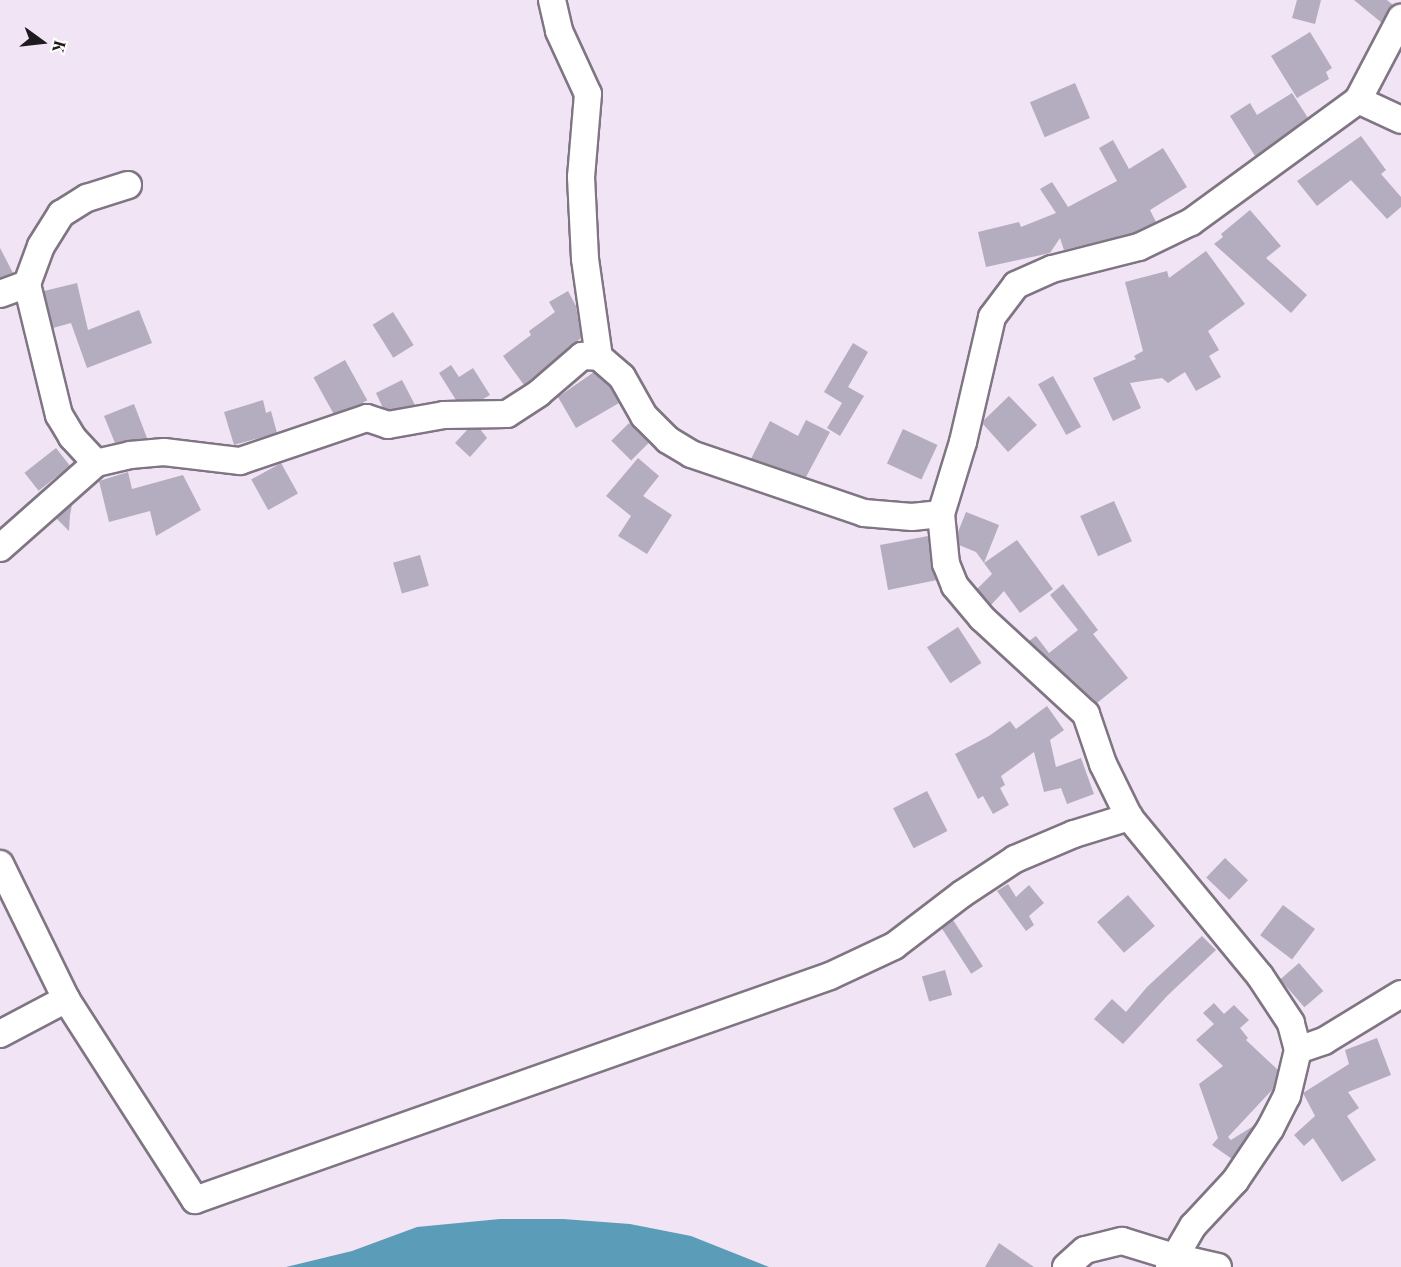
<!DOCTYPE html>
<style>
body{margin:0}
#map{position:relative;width:1401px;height:1267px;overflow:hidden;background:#f1e4f4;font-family:"Playfair Display",serif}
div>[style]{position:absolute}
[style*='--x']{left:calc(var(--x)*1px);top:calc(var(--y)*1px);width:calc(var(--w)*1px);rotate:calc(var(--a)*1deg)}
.water>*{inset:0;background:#5b9db9}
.building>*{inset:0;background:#b3adbf;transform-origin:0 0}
.roads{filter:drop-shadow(2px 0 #807583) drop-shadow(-2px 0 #807583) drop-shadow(0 2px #807583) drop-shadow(0 -2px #807583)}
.minor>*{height:26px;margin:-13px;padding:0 13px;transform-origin:13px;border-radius:13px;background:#fff}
span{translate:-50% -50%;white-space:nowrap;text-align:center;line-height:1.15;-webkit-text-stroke:5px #fff;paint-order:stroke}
.north{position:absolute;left:12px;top:12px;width:60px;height:60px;-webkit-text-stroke:4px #fff;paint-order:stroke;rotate:105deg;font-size:16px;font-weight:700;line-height:24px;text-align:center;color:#1e1a20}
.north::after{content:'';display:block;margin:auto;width:21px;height:27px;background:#1e1a20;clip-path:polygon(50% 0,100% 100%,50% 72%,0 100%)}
</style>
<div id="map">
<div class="water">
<i style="clip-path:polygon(500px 1219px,563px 1219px,630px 1224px,691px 1236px,769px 1267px,286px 1267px,352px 1251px,417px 1227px)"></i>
</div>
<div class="building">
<i style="clip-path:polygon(1297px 0,1321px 0,1315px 24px,1292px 18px)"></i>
<i style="clip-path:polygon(1354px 0,1387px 0,1393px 5px,1382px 23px)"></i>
<i style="clip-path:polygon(1310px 32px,1332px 68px,1326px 72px,1329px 79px,1297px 98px,1271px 56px)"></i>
<i style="left:1075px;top:83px;width:38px;height:49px;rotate:67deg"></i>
<i style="clip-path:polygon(1292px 93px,1308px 118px,1255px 156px,1230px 116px,1250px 103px,1257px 115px)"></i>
<i style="clip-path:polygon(1361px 136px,1386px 170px,1381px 174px,1401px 197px,1401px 207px,1387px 219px,1351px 180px,1317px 206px,1297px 181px)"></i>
<i style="clip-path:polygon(1113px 140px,1129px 169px,1163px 148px,1187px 187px,1150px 210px,1156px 222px,1134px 233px,1064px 250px,1060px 238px,1050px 253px,986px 267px,978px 232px,1019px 222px,1021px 227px,1056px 213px,1040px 189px,1052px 182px,1068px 207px,1117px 181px,1099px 148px)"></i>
<i style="clip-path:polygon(1250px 210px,1281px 246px,1266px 258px,1307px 295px,1291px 313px,1214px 244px,1223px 237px,1221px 234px)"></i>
<i style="clip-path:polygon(0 248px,13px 273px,0 278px)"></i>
<i style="clip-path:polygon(1206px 251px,1245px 304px,1208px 331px,1219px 350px,1209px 356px,1221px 377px,1196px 391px,1185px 372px,1168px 383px,1162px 378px,1130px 383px,1141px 408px,1113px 421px,1093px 378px,1136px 359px,1134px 356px,1143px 351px,1125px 282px,1167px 271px,1169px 278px)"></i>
<i style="clip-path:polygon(77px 283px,88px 330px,139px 310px,152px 343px,87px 368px,71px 323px,53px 328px,44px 291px)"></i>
<i style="clip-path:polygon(568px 291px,576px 306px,581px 338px,524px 385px,503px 356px,531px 335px,529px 331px,555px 312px,549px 302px)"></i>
<i style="left:393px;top:312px;width:39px;height:24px;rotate:58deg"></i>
<i style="clip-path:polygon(853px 343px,868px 352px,848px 387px,864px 396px,840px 436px,827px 428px,842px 403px,824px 392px)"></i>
<i style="left:345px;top:360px;width:46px;height:36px;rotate:61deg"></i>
<i style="clip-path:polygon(451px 365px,459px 377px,473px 368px,490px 395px,483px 399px,456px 400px,439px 373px)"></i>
<i style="clip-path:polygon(594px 372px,610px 387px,619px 403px,576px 428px,558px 397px)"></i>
<i style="left:1053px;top:376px;width:58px;height:17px;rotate:61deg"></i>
<i style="clip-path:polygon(402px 380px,415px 405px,389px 410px,383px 408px,376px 393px)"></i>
<i style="clip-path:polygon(1009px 396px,1037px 425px,1008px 452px,983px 424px,984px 420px)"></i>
<i style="clip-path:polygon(263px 400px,266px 413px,271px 411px,277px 433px,234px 445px,224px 412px)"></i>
<i style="clip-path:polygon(134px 404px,147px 438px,115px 443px,104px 416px)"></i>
<i style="clip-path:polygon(806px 420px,830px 432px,806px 477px,751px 459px,770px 421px,798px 436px)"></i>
<i style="left:629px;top:423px;width:28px;height:25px;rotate:45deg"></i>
<i style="clip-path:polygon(480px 429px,487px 438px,470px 457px,455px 443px,467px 430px)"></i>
<i style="left:903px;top:429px;width:38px;height:38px;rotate:25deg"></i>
<i style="left:56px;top:448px;width:23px;height:40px;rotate:52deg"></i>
<i style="clip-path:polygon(638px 458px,659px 476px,643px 496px,672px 515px,647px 554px,618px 536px,631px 516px,606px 496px)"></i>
<i style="left:281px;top:463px;width:35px;height:34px;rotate:61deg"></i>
<i style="clip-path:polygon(128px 472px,132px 489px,183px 475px,201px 510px,156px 536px,150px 511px,109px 522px,99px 481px)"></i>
<i style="left:1114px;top:501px;width:44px;height:37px;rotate:66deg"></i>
<i style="clip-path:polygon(72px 505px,70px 515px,69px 531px,56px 518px)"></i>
<i style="clip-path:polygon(966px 512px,999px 525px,984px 563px,976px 552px,959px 545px,958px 532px)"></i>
<i style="clip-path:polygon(928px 536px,931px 566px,937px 580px,888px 590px,880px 545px)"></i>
<i style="clip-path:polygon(1017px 540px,1053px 589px,1020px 613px,1004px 591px,991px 605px,977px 589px,992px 574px,984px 563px)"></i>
<i style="left:420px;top:555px;width:32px;height:28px;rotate:74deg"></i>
<i style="clip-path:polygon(1063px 584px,1098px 630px,1093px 634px,1128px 678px,1097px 703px,1029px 641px,1036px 636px,1049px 653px,1078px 630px,1050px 595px)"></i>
<i style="left:958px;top:627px;width:43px;height:37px;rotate:57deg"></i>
<i style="clip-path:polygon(1047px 706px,1064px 730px,1050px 740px,1056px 767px,1081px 758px,1094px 794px,1067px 804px,1061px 788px,1044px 792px,1034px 752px,1001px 776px,1005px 785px,1000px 788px,1009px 805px,993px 814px,983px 796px,978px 799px,955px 754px,989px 736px,1010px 721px,1016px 729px)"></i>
<i style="left:927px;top:791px;width:45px;height:38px;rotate:63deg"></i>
<i style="left:1225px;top:858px;width:32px;height:27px;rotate:44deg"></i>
<i style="clip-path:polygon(1008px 884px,1016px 897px,1029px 885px,1044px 903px,1029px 916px,1034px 925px,1026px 931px,997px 891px)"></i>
<i style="left:1128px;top:895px;width:41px;height:41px;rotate:49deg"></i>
<i style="left:1283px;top:905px;width:40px;height:38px;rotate:37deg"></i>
<i style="left:953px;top:920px;width:55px;height:14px;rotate:57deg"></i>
<i style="clip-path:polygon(1202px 936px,1216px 950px,1168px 995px,1123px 1044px,1094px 1019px,1112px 999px,1126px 1012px,1147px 987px)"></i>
<i style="left:1299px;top:963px;width:37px;height:25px;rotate:49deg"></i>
<i style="left:945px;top:970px;width:26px;height:24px;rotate:74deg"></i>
<i style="clip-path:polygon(1214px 1003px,1224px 1014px,1234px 1005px,1249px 1020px,1240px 1028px,1248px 1038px,1246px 1040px,1278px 1070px,1273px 1089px,1228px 1137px,1231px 1140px,1255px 1125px,1232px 1159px,1212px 1145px,1218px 1138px,1199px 1084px,1223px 1066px,1196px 1040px,1214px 1024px,1203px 1013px)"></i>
<i style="clip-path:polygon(1377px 1038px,1391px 1075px,1348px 1092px,1359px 1108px,1347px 1116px,1376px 1160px,1342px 1182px,1313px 1138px,1304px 1146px,1294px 1135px,1315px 1116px,1303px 1093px,1349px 1064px,1345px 1050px)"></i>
<i style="clip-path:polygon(999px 1243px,1034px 1267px,985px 1267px)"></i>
</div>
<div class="roads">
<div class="minor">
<i style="--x:552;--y:0;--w:32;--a:77"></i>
<i style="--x:559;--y:31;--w:69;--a:65.3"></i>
<i style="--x:588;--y:94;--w:83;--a:94.8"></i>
<i style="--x:581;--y:177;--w:82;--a:87.2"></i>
<i style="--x:585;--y:259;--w:99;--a:81.9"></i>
<i style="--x:1358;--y:100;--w:47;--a:24.9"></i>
<i style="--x:27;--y:284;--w:40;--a:-69.8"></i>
<i style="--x:41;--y:246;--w:38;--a:-58"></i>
<i style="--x:61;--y:214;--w:31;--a:-32"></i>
<i style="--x:87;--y:198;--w:43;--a:-17.6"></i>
<i style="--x:0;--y:294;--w:29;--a:-20"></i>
<i style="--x:27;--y:284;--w:135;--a:76.3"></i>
<i style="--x:59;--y:415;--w:26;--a:59"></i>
<i style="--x:72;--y:437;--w:35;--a:47"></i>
<i style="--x:96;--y:463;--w:35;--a:-13"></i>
<i style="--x:130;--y:455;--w:34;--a:-5"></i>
<i style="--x:164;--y:452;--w:77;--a:6.8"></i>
<i style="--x:240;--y:461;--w:134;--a:-18.7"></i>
<i style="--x:367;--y:418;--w:22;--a:18"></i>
<i style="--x:388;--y:425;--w:57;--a:-10.1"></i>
<i style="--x:444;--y:415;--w:63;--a:-0.9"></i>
<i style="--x:507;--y:414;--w:38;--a:-33"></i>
<i style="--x:539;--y:393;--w:57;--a:-40.7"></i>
<i style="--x:582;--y:356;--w:17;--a:3"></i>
<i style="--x:599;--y:357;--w:30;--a:41"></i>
<i style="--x:622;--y:377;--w:45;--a:60.6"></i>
<i style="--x:644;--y:416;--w:34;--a:45"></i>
<i style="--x:668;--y:440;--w:27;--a:31"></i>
<i style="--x:691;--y:454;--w:183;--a:18.8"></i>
<i style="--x:864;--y:513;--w:48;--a:4.8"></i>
<i style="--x:912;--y:517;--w:29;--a:-6"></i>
<i style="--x:0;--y:548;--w:128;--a:-41.5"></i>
<i style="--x:0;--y:864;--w:150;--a:63.9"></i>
<i style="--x:66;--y:999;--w:239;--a:57.3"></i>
<i style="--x:195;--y:1200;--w:673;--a:-19.43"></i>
<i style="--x:830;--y:976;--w:71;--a:-25.1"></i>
<i style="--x:894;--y:946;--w:86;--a:-37.4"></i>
<i style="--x:962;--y:894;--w:64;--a:-33.4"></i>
<i style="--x:1015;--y:859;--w:64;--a:-23"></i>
<i style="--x:1074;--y:834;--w:58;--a:-17.2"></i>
<i style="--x:0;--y:1034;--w:75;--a:-27.9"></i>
<i style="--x:1298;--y:1050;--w:28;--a:-19"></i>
<i style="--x:1324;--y:1041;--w:90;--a:-31.4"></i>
<i style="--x:1066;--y:1267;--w:25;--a:-42"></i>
<i style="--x:1085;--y:1250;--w:38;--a:-14"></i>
<i style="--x:1122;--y:1241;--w:54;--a:17.1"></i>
<i style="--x:1174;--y:1257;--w:45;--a:12.8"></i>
<i style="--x:1169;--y:1267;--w:48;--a:-59.7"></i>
<i style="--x:1193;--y:1226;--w:62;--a:-47"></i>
<i style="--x:1235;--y:1181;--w:63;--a:-56.1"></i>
<i style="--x:1270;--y:1129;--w:37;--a:-63"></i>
<i style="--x:1287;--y:1096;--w:47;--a:-76.6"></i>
<i style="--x:1298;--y:1050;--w:28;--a:-105"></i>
<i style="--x:1291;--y:1023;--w:56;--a:-123.4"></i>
<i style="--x:1260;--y:976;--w:206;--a:-129.5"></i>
<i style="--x:1129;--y:817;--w:59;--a:-116.1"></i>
<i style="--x:1103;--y:764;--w:53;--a:-108.8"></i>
<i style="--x:1086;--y:714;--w:142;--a:-137.3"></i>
<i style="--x:982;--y:618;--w:42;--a:-130.2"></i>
<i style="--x:955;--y:586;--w:24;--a:-112"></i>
<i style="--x:946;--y:564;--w:50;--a:-95.7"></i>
<i style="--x:941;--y:514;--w:75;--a:-73"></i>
<i style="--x:963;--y:442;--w:128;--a:-76.9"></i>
<i style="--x:992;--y:317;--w:40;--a:-53"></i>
<i style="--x:1016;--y:285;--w:39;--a:-24"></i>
<i style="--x:1052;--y:269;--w:90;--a:-14.2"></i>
<i style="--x:1139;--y:247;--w:58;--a:-25.7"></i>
<i style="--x:1191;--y:222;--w:207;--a:-36.1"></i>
<i style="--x:1358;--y:100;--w:93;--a:-62.3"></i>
</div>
</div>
<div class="north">K</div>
</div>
